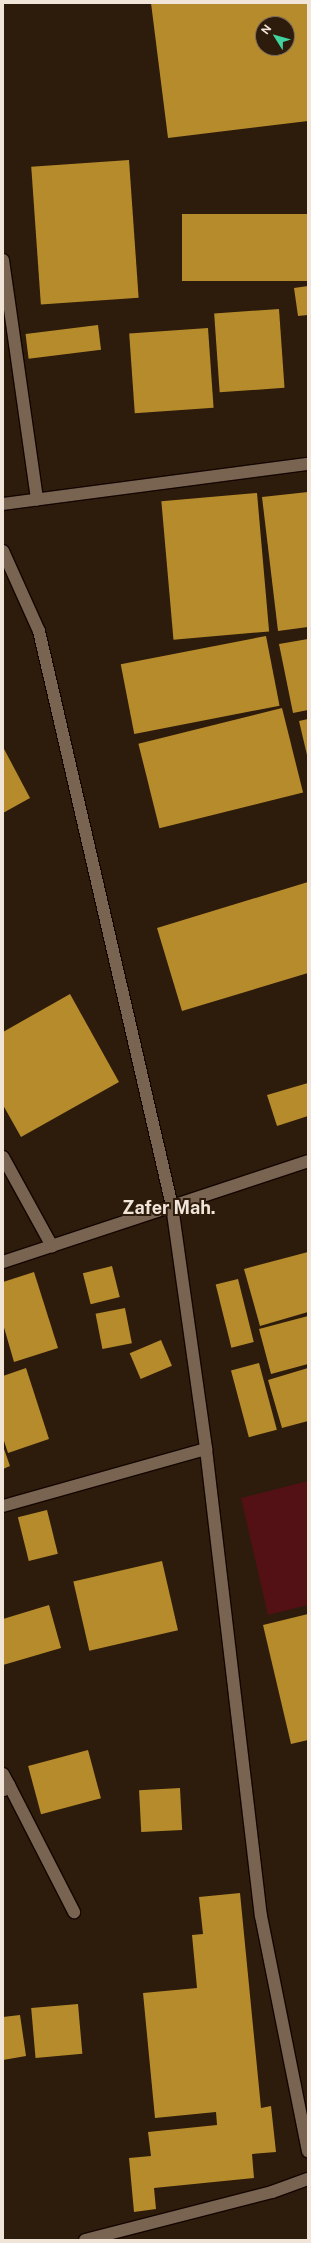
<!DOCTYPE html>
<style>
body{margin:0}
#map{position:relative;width:311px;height:2243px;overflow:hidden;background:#2d1b0b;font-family:"Public Sans",sans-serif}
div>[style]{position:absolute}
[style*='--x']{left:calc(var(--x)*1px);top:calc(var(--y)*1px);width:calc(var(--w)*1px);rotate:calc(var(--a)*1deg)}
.green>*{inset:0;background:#531116}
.building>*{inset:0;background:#b68b2c;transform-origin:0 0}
.roads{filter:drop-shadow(1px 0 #140500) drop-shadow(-1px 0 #140500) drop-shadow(0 1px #140500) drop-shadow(0 -1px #140500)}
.street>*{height:12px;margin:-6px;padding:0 6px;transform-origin:6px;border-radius:6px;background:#796451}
.secondary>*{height:12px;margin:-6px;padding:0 6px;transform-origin:6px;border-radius:6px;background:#796451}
span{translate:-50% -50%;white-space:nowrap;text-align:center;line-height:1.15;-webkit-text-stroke:4px #2d1b0b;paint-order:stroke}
.district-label{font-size:18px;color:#f1e5da;font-weight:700}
.frame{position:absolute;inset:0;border:4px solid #f1e5da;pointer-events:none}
.north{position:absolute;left:255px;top:16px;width:40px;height:40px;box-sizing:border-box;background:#2d1b0b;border:1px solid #7b6c5e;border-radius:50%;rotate:307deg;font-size:11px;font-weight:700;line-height:16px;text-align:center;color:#f1e5da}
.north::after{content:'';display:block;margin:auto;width:14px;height:18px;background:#41d4a1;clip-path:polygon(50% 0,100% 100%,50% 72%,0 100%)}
</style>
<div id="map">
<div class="green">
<i style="clip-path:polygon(308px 1481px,308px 1605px,268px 1615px,241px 1498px)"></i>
</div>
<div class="building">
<i style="clip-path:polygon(evenodd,151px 3px,308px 3px,308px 121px,168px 138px,151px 3px,263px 24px,287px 24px,287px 48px,263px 48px,263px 24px)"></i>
<i style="left:129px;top:160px;width:138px;height:98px;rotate:86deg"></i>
<i style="left:308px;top:214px;width:67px;height:126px;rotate:90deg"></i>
<i style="clip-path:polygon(308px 286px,308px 315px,298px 316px,294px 288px)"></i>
<i style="left:279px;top:309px;width:79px;height:65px;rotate:86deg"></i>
<i style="left:98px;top:325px;width:25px;height:73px;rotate:83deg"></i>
<i style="left:208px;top:328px;width:80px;height:79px;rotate:86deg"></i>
<i style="clip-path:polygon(308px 492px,308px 627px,278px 631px,262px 497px)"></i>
<i style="left:257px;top:493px;width:139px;height:96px;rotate:85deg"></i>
<i style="left:266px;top:636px;width:71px;height:148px;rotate:79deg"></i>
<i style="clip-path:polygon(308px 639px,308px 710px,293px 713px,279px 644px)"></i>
<i style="left:282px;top:708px;width:87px;height:148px;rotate:76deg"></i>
<i style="clip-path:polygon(308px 719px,308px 755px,307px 755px,299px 721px)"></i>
<i style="clip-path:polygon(3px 747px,30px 798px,3px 813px)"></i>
<i style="clip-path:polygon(308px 882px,308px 973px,182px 1011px,157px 928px)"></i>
<i style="clip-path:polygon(70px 994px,119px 1082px,21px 1137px,3px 1105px,3px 1032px)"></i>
<i style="clip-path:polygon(308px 1083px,308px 1116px,277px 1126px,267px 1095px)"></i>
<i style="clip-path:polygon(308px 1252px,308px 1312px,260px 1326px,244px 1269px)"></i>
<i style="left:112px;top:1266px;width:32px;height:30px;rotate:76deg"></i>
<i style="clip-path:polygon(34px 1272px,58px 1348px,14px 1362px,3px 1324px,3px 1282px)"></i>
<i style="left:238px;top:1279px;width:65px;height:23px;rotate:76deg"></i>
<i style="left:125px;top:1308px;width:36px;height:30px;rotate:79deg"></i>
<i style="clip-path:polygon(308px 1316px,308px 1364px,271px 1374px,259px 1329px)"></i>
<i style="left:161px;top:1340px;width:28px;height:34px;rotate:67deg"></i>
<i style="left:259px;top:1363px;width:69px;height:29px;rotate:75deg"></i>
<i style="clip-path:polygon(26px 1368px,49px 1439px,8px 1453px,3px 1438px,3px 1376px)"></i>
<i style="clip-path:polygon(308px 1368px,308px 1421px,282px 1428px,268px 1380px)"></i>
<i style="clip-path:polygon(3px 1446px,10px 1466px,3px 1469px)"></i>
<i style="left:47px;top:1510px;width:45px;height:30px;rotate:76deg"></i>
<i style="left:162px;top:1561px;width:71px;height:91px;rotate:77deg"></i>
<i style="clip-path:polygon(49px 1605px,61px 1648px,3px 1665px,3px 1619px)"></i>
<i style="clip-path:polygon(308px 1614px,308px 1740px,291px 1744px,263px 1625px)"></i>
<i style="left:88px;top:1750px;width:50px;height:62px;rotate:75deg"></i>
<i style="left:180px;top:1788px;width:42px;height:41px;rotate:87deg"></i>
<i style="clip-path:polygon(240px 1893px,261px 2108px,271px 2106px,276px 2152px,252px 2154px,254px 2178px,154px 2188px,156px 2209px,134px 2212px,129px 2158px,151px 2156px,148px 2132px,217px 2125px,216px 2112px,155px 2118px,143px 1993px,197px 1988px,192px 1935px,203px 1934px,199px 1897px)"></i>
<i style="left:78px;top:2004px;width:50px;height:47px;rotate:85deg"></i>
<i style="clip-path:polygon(20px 2015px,26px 2056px,3px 2060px,3px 2017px)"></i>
</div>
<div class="roads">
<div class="street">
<i style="--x:3;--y:260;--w:242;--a:81.9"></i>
<i style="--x:3;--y:1157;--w:102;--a:61.2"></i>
<i style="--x:3;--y:1262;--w:321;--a:-18.3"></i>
<i style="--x:3;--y:1506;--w:211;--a:-15.7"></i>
<i style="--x:3;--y:1774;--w:13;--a:61"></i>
<i style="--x:9;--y:1785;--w:7;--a:135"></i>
<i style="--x:9;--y:1785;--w:143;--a:62.9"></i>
<i style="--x:85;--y:2240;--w:193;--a:-14.4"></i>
<i style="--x:272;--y:2192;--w:38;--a:-20"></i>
</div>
<div class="secondary">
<i style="--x:3;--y:504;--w:308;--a:-7.5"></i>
<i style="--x:3;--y:551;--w:88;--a:65.8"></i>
<i style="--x:39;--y:631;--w:590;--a:76.98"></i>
<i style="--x:172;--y:1206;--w:245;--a:82"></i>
<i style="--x:206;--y:1449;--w:470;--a:83.3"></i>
<i style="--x:261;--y:1916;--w:240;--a:78.7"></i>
</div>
</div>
<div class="district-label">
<span style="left:169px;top:1208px">Zafer Mah.</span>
</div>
<div class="frame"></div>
<div class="north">N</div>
</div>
